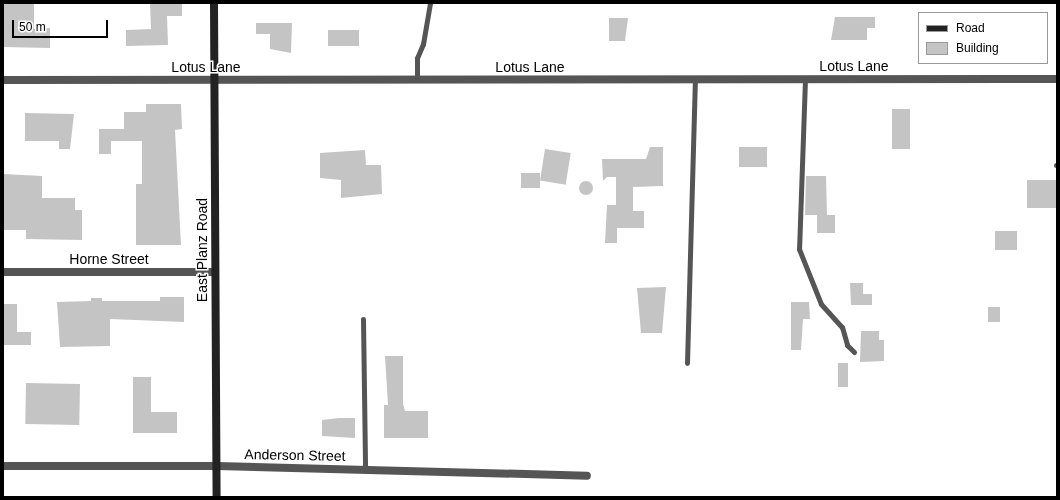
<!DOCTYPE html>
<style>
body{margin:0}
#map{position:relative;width:1060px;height:500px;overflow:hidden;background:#fff;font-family:Helvetica,sans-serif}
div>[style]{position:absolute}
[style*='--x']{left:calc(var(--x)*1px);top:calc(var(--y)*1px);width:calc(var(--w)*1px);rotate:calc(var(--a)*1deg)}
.building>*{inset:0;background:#c4c4c4;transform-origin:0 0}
.round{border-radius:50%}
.lane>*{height:5px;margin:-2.5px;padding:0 2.5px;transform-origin:2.5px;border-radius:2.5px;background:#555}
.street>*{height:8px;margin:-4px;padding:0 4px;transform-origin:4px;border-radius:4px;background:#555}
.secondary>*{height:8px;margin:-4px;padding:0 4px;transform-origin:4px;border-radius:4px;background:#222}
span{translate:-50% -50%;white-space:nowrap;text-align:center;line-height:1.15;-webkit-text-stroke:3px #fff;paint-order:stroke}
.street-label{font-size:14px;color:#000}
.frame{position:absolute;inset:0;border:4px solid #000;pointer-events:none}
.legend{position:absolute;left:918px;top:12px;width:130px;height:52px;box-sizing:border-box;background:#fff;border:1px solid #999;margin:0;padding:5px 7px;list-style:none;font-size:12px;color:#000}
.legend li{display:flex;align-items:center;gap:8px;height:20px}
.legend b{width:20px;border:1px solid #999}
.scale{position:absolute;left:12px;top:20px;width:96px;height:18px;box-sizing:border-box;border:2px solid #000;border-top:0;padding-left:5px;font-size:12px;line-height:14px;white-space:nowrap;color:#000;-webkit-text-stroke:3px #fff;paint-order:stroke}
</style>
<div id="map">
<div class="building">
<i style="clip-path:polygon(3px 3px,34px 3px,34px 29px,50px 28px,50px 48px,3px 47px)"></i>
<i style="clip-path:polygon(150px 3px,182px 3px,182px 16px,167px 16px,168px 45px,126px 46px,126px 30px,151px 29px)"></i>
<i style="clip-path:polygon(835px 17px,875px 17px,875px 28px,867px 28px,867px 40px,831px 40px)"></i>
<i style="clip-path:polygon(609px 18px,628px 18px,625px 41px,609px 41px)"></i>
<i style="clip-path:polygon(256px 23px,292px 23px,291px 53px,270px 49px,270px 34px,256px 34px)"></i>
<i style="left:328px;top:30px;width:31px;height:16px"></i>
<i style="clip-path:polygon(146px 104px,181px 104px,182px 129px,175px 130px,181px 245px,136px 245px,136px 184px,142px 184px,142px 141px,111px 141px,111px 154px,99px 154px,99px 129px,124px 129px,124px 112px,146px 112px)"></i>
<i style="left:892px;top:109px;width:18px;height:40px"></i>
<i style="clip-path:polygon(25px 113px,74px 114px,70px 149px,59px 149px,59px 141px,25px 141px)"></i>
<i style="clip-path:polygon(650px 147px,663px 147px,663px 186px,633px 187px,633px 211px,644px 211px,644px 228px,617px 228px,617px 243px,605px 243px,607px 205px,616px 205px,616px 177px,607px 177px,603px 181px,602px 159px,646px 159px)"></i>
<i style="left:739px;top:147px;width:28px;height:20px"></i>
<i style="left:545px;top:149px;width:26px;height:32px;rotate:9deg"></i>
<i style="clip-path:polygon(365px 150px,366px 165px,381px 165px,382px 194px,341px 198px,341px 180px,320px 178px,320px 153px)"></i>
<i style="left:521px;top:173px;width:19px;height:15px"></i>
<i style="clip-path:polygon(3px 174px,42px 176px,42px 198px,75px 198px,75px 210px,82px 210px,82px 240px,26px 239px,26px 230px,3px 230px)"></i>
<i style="clip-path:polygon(806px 176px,826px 176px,827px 215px,835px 215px,835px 233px,817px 233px,817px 215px,805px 215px)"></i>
<i style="left:1027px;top:180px;width:30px;height:28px"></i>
<i class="round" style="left:579px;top:181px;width:14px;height:14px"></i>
<i style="left:1017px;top:231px;width:19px;height:22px;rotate:90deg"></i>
<i style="clip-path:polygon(850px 283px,863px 283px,863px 294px,872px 294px,872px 305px,851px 305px)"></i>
<i style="clip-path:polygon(666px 287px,662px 333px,641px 333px,637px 288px)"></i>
<i style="clip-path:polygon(160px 297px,184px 297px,184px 322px,110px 319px,110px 346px,60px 347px,57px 302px,91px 301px,91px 298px,102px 298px,102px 301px,160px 301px)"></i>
<i style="clip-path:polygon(791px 302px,809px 302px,810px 319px,803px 319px,801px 350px,791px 350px)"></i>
<i style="clip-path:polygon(3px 304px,17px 304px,17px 332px,31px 332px,31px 345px,3px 345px)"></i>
<i style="left:988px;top:307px;width:12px;height:15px"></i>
<i style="clip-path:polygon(861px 331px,879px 331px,879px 340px,884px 340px,884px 361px,860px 362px)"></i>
<i style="clip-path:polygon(385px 356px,403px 356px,403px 404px,405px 411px,428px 411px,428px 438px,384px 438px,384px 405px,388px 405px)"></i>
<i style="left:838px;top:363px;width:10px;height:24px"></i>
<i style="clip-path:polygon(133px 377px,151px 377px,151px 412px,177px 412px,177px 433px,133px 433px)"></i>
<i style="left:26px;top:383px;width:54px;height:41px;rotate:1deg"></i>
<i style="clip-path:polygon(339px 418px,355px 418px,355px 438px,322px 436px,322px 420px)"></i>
</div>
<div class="lane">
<i style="--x:805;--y:79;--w:170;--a:92"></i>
<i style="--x:799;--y:249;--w:59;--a:68.2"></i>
<i style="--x:821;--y:304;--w:31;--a:48"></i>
<i style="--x:842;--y:327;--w:19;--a:74"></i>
<i style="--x:847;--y:345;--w:10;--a:45"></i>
<i style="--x:417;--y:80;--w:22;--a:-90"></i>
<i style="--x:417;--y:58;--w:15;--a:-67"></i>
<i style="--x:423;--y:44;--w:42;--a:-80.3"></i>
<i style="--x:1056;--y:165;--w:1;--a:0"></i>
<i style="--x:363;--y:319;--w:151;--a:89.2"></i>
<i style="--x:687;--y:363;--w:283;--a:-88.4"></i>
</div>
<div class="street">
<i style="--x:3;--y:80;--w:1054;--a:-0.05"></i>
<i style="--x:3;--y:272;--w:212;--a:0"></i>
<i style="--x:3;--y:466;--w:214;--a:0"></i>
<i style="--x:217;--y:466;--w:370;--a:1.5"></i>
</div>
<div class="secondary">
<i style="--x:214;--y:3;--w:494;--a:89.7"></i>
</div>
<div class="street-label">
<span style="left:854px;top:66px">Lotus Lane</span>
<span style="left:206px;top:67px">Lotus Lane</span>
<span style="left:530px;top:67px">Lotus Lane</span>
<span style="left:202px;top:250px;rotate:-90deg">East Planz Road</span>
<span style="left:109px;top:259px">Horne Street</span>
<span style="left:295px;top:455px;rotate:1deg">Anderson Street</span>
</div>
<div class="frame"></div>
<ul class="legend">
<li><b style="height:5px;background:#222"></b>Road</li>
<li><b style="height:11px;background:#c4c4c4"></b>Building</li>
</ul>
<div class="scale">50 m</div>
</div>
